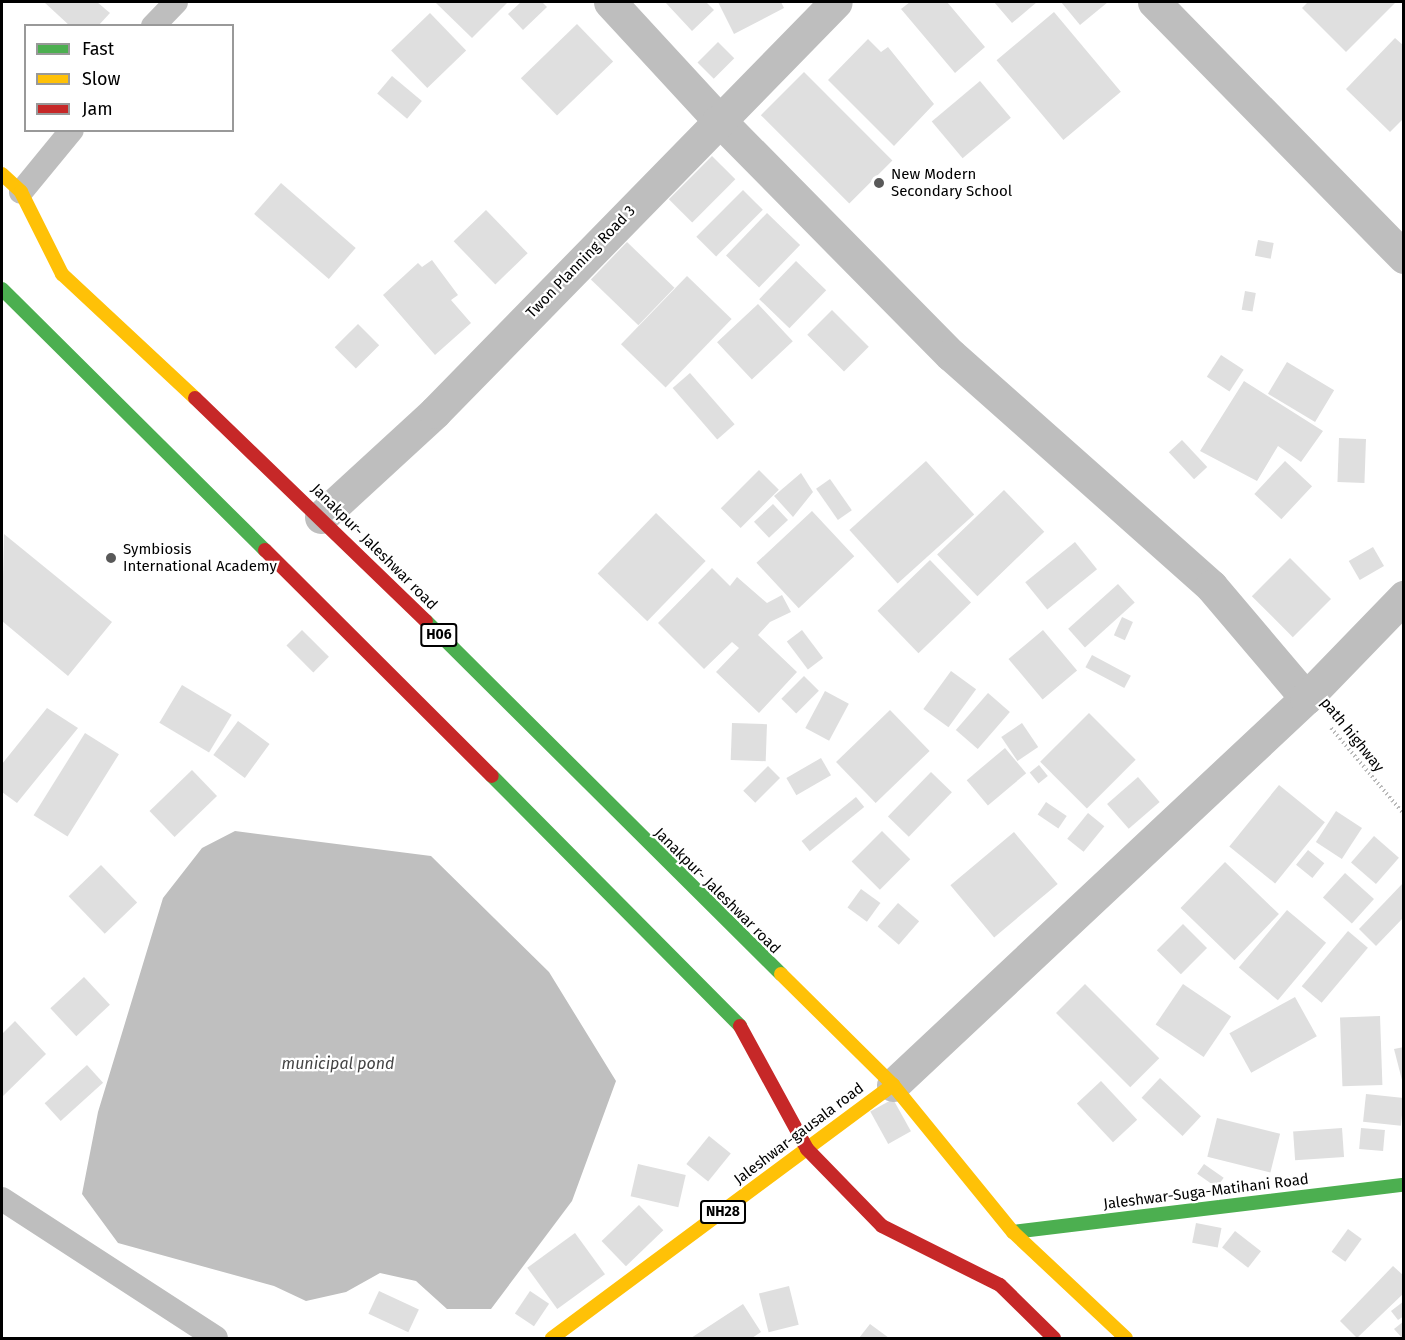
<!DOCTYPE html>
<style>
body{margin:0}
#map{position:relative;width:1405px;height:1340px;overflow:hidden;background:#fff;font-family:"Fira Sans",sans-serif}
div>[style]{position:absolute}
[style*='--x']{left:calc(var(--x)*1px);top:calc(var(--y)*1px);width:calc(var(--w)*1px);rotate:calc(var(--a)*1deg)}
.water>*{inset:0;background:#bfbfbf}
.building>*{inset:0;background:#dfdfdf;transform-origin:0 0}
.path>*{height:4px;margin-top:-2px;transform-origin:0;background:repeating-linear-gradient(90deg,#b9b9b9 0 1.5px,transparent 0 4.5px)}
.lane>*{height:24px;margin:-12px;padding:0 12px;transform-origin:12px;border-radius:12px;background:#bebebe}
.street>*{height:33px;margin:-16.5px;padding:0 16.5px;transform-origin:16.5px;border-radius:16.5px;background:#bebebe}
.fast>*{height:14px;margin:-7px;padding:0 7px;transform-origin:7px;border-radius:7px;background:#4caf50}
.slow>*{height:14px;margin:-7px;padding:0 7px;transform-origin:7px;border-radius:7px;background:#ffc107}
.jam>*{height:14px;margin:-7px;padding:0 7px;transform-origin:7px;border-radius:7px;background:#c62828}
.dots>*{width:16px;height:16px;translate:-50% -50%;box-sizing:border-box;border:3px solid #fff;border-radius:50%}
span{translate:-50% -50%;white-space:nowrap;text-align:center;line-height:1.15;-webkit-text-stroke:4.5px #fff;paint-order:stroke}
.shield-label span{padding:2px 4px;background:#fff;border:2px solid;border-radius:4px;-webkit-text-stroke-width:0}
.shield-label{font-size:14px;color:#000;font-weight:700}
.poi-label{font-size:15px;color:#000}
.left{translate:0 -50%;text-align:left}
.street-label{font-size:15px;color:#000}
.water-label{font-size:16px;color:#444;font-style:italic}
.frame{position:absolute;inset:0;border:3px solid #000;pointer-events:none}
.legend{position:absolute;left:24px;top:24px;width:210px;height:108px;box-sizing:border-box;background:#fff;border:2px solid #999;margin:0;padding:8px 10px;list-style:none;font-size:18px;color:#000}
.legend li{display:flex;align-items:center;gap:12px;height:30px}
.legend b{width:30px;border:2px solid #999}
</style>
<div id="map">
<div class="water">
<i style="clip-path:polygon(235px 831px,431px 856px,549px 972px,616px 1081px,572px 1201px,491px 1309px,447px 1309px,416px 1281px,380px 1273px,346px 1292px,306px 1301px,274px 1286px,118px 1243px,82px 1194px,98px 1112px,163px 898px,202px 848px)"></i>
</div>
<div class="building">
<i style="clip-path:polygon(44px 2px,97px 2px,110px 13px,98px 26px,70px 26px)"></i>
<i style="clip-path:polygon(435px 2px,508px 2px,472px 38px)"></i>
<i style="clip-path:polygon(521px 2px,542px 2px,547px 7px,523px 30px,508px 14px)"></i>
<i style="clip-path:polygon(665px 2px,706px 2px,714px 10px,692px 31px)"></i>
<i style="clip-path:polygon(718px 2px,781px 2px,784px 8px,734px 34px)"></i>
<i style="clip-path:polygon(910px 2px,947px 2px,985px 47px,955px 73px,901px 9px)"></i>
<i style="clip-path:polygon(994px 2px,1037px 2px,1012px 23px)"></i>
<i style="clip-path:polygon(1061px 2px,1108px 2px,1080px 25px)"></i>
<i style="clip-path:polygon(1308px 2px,1394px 2px,1395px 3px,1346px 52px,1302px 8px)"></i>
<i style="left:1054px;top:12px;width:104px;height:75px;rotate:50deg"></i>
<i style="left:430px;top:13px;width:52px;height:54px;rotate:46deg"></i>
<i style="left:577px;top:24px;width:52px;height:78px;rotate:46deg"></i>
<i style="clip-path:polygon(1395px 38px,1404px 46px,1404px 118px,1390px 132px,1346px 89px)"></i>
<i style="clip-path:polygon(868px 39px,881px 52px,888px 47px,934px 104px,894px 146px,828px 80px)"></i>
<i style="left:718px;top:42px;width:23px;height:29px;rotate:45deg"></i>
<i style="left:804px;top:72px;width:125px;height:61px;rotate:45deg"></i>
<i style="left:392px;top:76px;width:39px;height:23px;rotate:40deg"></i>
<i style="left:980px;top:81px;width:48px;height:63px;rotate:50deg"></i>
<i style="left:712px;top:156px;width:33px;height:61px;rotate:45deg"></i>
<i style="left:281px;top:183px;width:99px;height:41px;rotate:41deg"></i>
<i style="left:743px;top:190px;width:28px;height:66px;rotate:45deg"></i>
<i style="left:486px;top:210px;width:60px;height:45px;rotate:46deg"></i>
<i style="left:767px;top:213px;width:46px;height:59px;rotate:44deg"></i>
<i style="left:1258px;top:240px;width:16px;height:16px;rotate:11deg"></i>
<i style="left:627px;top:242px;width:66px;height:52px;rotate:44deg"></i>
<i style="clip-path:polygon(432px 260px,458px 295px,451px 300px,471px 323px,435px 355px,383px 295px,418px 263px,422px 267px)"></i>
<i style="left:796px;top:261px;width:42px;height:53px;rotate:44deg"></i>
<i style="left:687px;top:276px;width:62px;height:95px;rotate:44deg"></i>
<i style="left:1245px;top:291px;width:11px;height:19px;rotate:10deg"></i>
<i style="left:758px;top:304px;width:51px;height:56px;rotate:47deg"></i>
<i style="left:832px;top:310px;width:52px;height:35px;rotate:45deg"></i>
<i style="left:358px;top:324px;width:30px;height:33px;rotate:45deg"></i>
<i style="left:1221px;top:355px;width:27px;height:26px;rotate:33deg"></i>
<i style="left:1287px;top:362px;width:55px;height:37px;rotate:31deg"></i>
<i style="left:690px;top:373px;width:68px;height:23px;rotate:49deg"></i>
<i style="clip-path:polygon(1244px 381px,1323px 431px,1301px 462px,1278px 446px,1257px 481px,1200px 451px)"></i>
<i style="left:1339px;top:438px;width:27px;height:44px;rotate:2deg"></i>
<i style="left:1182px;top:440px;width:37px;height:18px;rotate:47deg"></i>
<i style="left:926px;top:461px;width:72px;height:103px;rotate:48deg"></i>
<i style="left:1285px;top:461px;width:37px;height:45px;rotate:43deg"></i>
<i style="left:759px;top:470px;width:28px;height:54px;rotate:45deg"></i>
<i style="clip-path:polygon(801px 473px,813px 492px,793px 517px,774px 496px)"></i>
<i style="left:830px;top:479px;width:38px;height:17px;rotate:55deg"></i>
<i style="left:1004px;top:490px;width:58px;height:93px;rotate:46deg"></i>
<i style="left:773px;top:504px;width:22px;height:26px;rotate:47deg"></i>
<i style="left:812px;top:511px;width:62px;height:76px;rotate:47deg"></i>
<i style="left:656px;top:513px;width:69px;height:84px;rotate:44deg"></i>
<i style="clip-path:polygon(4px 534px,112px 622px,68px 676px,2px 621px)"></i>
<i style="left:1075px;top:542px;width:35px;height:64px;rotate:51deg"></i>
<i style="left:1373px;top:547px;width:22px;height:28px;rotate:60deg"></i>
<i style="left:1290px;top:558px;width:58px;height:54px;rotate:45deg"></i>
<i style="left:930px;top:560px;width:59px;height:73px;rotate:46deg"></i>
<i style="clip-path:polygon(712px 568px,730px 586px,737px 577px,767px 603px,782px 595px,791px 612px,770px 622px,758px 635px,797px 672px,759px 713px,716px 672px,739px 648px,732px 642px,704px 669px,658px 623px)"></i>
<i style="left:1118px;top:584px;width:25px;height:67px;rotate:48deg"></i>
<i style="left:1122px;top:617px;width:12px;height:20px;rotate:24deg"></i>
<i style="left:302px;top:630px;width:38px;height:22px;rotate:45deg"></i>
<i style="left:802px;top:630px;width:35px;height:19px;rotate:53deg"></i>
<i style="left:1043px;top:630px;width:53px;height:45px;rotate:50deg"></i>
<i style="left:1092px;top:655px;width:44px;height:14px;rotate:28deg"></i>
<i style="left:951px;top:671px;width:31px;height:47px;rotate:36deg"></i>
<i style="left:804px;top:676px;width:21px;height:32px;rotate:45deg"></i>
<i style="left:182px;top:685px;width:58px;height:44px;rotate:31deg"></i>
<i style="left:825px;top:691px;width:27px;height:42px;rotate:28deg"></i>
<i style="left:988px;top:693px;width:29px;height:49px;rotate:41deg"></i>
<i style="clip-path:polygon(47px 708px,78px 728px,17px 803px,2px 792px,2px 764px)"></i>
<i style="left:890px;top:710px;width:57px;height:75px;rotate:46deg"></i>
<i style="left:1089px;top:713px;width:66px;height:69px;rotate:45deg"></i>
<i style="left:238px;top:721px;width:39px;height:42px;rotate:36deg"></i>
<i style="left:732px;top:723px;width:35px;height:37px;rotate:2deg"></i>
<i style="left:1022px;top:723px;width:29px;height:25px;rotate:56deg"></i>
<i style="left:85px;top:733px;width:40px;height:97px;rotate:32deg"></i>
<i style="left:1005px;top:748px;width:33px;height:50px;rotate:50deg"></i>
<i style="left:821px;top:758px;width:20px;height:40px;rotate:60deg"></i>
<i style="left:1039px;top:765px;width:14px;height:12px;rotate:51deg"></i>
<i style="left:768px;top:766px;width:17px;height:35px;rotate:45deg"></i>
<i style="left:192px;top:770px;width:36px;height:59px;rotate:46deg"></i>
<i style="left:931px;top:772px;width:29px;height:62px;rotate:44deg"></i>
<i style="left:1138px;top:777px;width:33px;height:41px;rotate:49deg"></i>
<i style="left:1279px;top:785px;width:59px;height:79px;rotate:39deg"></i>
<i style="left:856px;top:797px;width:13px;height:70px;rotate:51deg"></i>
<i style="left:1046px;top:802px;width:25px;height:15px;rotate:34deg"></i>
<i style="left:1336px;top:811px;width:31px;height:37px;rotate:33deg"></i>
<i style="left:1088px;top:813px;width:21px;height:33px;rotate:39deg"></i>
<i style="left:882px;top:831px;width:40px;height:43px;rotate:45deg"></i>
<i style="left:1014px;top:832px;width:68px;height:83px;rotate:50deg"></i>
<i style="left:1374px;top:836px;width:33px;height:35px;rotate:41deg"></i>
<i style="left:1308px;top:850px;width:21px;height:19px;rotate:39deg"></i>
<i style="left:1225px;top:862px;width:75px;height:64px;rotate:44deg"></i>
<i style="left:101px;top:865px;width:52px;height:45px;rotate:46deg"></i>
<i style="left:1345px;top:873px;width:39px;height:33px;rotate:42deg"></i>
<i style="clip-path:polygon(1404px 882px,1404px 917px,1376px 946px,1359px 929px)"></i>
<i style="left:861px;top:889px;width:24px;height:23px;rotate:36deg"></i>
<i style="left:898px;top:903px;width:28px;height:31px;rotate:41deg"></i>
<i style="left:1287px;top:910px;width:51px;height:75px;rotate:40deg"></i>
<i style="left:1183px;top:924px;width:34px;height:37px;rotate:45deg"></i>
<i style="left:1348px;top:931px;width:26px;height:72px;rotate:40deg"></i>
<i style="left:84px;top:977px;width:38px;height:46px;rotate:47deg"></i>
<i style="left:1085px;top:984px;width:105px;height:41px;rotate:45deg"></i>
<i style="left:1183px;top:984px;width:58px;height:49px;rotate:34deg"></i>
<i style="left:1295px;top:997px;width:45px;height:75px;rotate:61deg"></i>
<i style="left:1380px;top:1016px;width:69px;height:40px;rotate:88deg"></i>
<i style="clip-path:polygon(15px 1021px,46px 1054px,2px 1097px,2px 1034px)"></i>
<i style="clip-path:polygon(1404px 1047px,1404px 1084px,1403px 1084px,1394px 1049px)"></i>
<i style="left:87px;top:1065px;width:24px;height:57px;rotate:48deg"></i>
<i style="left:1160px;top:1078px;width:56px;height:27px;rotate:43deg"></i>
<i style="left:1101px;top:1081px;width:53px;height:33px;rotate:47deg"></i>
<i style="left:1366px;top:1094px;width:38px;height:28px;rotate:6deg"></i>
<i style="left:893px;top:1099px;width:37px;height:26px;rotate:61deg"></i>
<i style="left:1217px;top:1118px;width:65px;height:40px;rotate:14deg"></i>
<i style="left:1342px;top:1128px;width:29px;height:49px;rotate:86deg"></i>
<i style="left:1361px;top:1128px;width:24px;height:21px;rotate:5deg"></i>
<i style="left:709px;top:1136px;width:28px;height:36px;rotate:39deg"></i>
<i style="left:638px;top:1164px;width:49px;height:33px;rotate:13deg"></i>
<i style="left:1204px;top:1164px;width:24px;height:12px;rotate:35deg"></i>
<i style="left:639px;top:1205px;width:35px;height:52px;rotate:46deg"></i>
<i style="left:1196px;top:1223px;width:26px;height:20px;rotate:11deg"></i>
<i style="left:1348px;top:1229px;width:17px;height:28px;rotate:36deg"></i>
<i style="left:1235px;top:1231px;width:33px;height:21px;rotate:38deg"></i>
<i style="left:575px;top:1233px;width:51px;height:59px;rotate:54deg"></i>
<i style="clip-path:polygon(1393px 1266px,1404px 1276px,1404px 1293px,1357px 1338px,1340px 1321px)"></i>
<i style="left:789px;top:1286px;width:40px;height:31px;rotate:76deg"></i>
<i style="left:379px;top:1291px;width:44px;height:25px;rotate:25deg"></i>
<i style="left:530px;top:1291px;width:23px;height:27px;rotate:34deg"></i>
<i style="clip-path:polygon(1404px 1301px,1404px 1316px,1398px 1320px,1391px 1311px)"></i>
<i style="clip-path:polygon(743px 1304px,761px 1332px,752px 1338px,691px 1338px)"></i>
<i style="clip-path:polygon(1404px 1321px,1404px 1338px,1402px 1338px,1394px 1329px)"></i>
<i style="clip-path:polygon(870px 1324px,889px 1338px,859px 1338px)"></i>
</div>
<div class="path">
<i style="--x:1331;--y:728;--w:113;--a:49.7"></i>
</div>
<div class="lane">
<i style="--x:153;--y:26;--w:33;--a:-46"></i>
<i style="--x:21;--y:192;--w:80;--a:-50.6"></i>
<i style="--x:2;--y:1199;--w:255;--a:33"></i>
</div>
<div class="street">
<i style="--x:610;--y:2;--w:161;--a:47.3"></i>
<i style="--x:719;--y:120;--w:330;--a:45.4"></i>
<i style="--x:951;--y:355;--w:348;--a:41.6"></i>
<i style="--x:1211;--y:586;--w:147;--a:49.7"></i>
<i style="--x:1154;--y:2;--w:357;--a:45.6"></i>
<i style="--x:321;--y:517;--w:155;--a:-42.6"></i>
<i style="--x:435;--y:412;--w:573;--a:-45.64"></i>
<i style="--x:893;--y:1085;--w:566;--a:-43.14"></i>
<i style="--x:1306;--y:698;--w:141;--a:-45.9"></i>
</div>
<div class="fast">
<i style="--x:2;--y:289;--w:371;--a:44.8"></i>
<i style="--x:426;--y:621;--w:501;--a:44.84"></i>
<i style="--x:492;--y:776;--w:352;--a:45.2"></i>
<i style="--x:1013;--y:1232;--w:394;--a:-6.9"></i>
</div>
<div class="slow">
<i style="--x:2;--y:174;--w:26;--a:43"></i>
<i style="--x:21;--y:192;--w:92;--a:63.4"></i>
<i style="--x:62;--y:274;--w:182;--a:43"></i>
<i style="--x:781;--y:974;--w:158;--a:44.7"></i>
<i style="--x:893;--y:1085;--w:190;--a:50.8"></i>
<i style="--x:1013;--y:1232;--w:155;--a:43.2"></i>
<i style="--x:552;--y:1338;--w:425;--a:-36.6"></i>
</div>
<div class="jam">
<i style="--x:195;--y:398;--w:321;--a:44"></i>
<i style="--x:265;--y:550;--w:320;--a:44.9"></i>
<i style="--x:740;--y:1026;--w:140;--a:61.4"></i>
<i style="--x:807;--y:1149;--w:107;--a:45.8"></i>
<i style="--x:882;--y:1226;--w:132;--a:26.6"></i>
<i style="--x:1000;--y:1285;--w:76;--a:44.5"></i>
</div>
<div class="dots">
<i style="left:879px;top:183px;background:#595959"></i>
<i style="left:111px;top:558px;background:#595959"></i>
</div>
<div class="shield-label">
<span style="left:439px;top:635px">H06</span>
<span style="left:723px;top:1212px">NH28</span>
</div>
<div class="poi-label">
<span class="left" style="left:891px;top:183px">New Modern<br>Secondary School</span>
<span class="left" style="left:123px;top:558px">Symbiosis<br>International Academy</span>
</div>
<div class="street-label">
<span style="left:581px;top:262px;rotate:-46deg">Twon Planning Road 3</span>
<span style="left:374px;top:547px;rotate:45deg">Janakpur- Jaleshwar road</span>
<span style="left:1352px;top:735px;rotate:51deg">path highway</span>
<span style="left:717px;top:891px;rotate:45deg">Janakpur- Jaleshwar road</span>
<span style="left:799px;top:1134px;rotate:-37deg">Jaleshwar-gausala road</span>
<span style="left:1206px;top:1192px;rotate:-7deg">Jaleshwar-Suga-Matihani Road</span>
</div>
<div class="water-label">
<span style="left:338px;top:1064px">municipal pond</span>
</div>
<div class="frame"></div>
<ul class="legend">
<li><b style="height:8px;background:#4caf50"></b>Fast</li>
<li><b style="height:8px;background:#ffc107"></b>Slow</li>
<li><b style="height:8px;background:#c62828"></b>Jam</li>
</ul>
</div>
